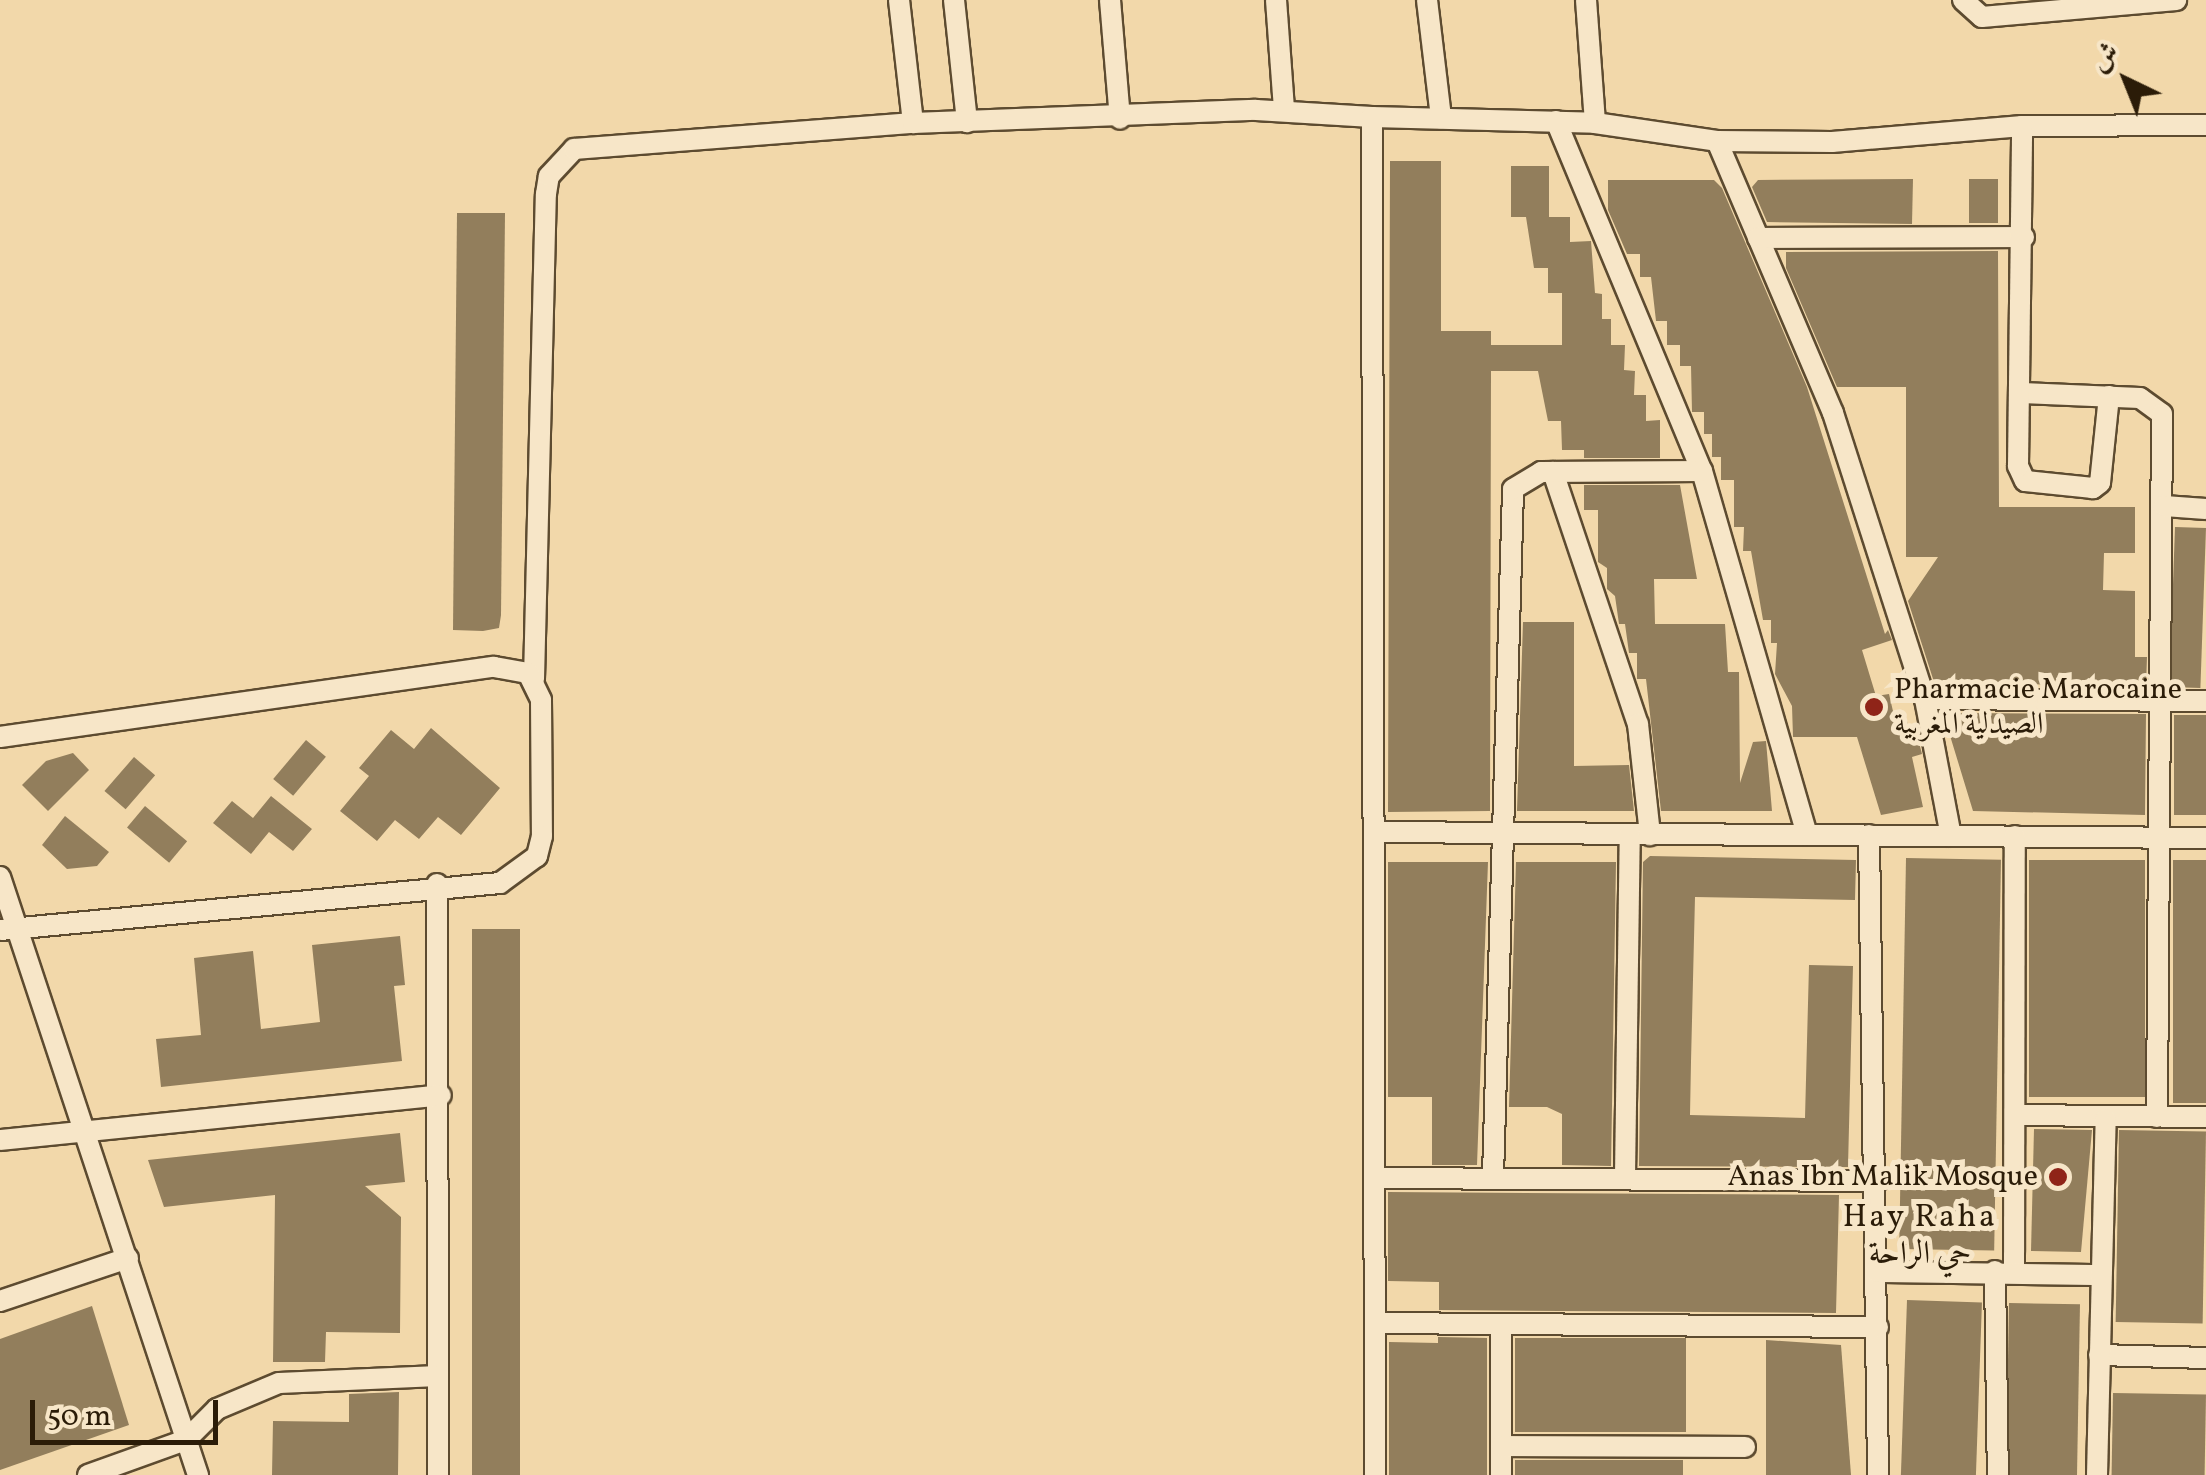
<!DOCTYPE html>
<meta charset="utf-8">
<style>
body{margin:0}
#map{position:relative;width:2206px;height:1475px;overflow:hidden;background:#f2d8aa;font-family:Vollkorn,Amiri,serif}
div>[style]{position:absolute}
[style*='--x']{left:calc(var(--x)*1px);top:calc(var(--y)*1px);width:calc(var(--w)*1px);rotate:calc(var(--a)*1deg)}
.building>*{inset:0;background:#927e5c;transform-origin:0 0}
.roads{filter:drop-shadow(2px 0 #5d4b30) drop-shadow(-2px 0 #5d4b30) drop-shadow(0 2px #5d4b30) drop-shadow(0 -2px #5d4b30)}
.street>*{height:20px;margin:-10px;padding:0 10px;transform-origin:10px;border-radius:10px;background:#f7e6c8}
.dots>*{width:28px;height:28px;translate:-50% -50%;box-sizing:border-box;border:5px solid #f7e6c8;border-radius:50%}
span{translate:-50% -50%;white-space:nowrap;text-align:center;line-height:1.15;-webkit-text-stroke:10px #f7e6c8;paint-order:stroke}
.poi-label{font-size:30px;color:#2b1c08}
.left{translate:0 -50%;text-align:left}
.right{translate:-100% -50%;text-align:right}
.neighbourhood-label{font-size:32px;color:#2b1c08;letter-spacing:2.5px}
.north{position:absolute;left:2076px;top:30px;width:100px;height:100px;-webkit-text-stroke:8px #f7e6c8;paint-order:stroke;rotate:317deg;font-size:28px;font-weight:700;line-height:40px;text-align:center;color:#2b1c08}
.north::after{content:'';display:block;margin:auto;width:35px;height:45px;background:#2b1c08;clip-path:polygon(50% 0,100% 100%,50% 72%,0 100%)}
.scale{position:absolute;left:30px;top:1400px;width:188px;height:45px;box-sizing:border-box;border:5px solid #2b1c08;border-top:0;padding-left:12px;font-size:30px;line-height:35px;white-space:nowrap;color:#2b1c08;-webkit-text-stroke:8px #f7e6c8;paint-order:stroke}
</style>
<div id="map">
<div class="building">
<i style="clip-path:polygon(1390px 161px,1441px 161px,1441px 331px,1491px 331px,1491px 345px,1562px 345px,1562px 293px,1548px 293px,1548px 268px,1534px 268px,1526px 217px,1511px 217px,1511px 166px,1549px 166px,1549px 217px,1570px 217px,1570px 242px,1591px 241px,1595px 293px,1602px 294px,1602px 319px,1611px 319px,1611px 345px,1625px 345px,1624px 370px,1635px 371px,1634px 395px,1646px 395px,1646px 421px,1660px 420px,1660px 458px,1584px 458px,1584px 450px,1562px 450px,1561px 421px,1548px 421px,1538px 371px,1491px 371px,1490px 811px,1388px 812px)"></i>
<i style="clip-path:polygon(1913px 179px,1912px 224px,1767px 222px,1752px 187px,1758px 180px)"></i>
<i style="left:1969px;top:179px;width:29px;height:44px"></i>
<i style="clip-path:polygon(1608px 180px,1714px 180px,1722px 188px,1807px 387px,1885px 634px,1888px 630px,1892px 640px,1862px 650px,1876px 696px,1889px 694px,1896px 724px,1907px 721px,1910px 732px,1916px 731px,1922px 754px,1912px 757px,1923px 807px,1881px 815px,1857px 737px,1793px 737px,1792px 706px,1775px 674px,1777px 643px,1771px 643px,1771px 620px,1763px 620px,1751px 551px,1743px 551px,1744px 527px,1734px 527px,1734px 480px,1721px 480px,1721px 457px,1712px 457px,1712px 434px,1704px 434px,1704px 412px,1692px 412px,1691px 366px,1680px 366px,1680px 345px,1667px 345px,1667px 321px,1656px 321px,1651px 277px,1640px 277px,1640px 254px,1627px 254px,1608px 210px)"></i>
<i style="clip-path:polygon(457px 213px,505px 213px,501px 615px,499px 628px,483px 631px,453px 630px)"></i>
<i style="clip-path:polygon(1998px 251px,1999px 507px,2135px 507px,2135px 553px,2104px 553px,2103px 590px,2135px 591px,2135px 657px,2147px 657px,2146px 687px,1934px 682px,1908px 601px,1938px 557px,1906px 557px,1906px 387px,1837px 387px,1786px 268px,1786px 252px)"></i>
<i style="clip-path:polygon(1584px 485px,1680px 485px,1697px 579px,1654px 579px,1655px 624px,1725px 624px,1728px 672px,1739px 672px,1740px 783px,1753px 742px,1766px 741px,1772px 811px,1661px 811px,1646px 679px,1637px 679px,1637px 653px,1629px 653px,1625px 624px,1619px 624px,1615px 596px,1607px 589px,1607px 568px,1598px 562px,1598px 510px,1584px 510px)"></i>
<i style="left:2175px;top:527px;width:31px;height:160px;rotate:2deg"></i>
<i style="clip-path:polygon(1523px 622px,1574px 622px,1574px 766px,1629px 765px,1634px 811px,1517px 811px)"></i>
<i style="clip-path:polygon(1954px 713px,2146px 714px,2145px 815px,1973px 811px,1948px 729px,1954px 728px)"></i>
<i style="left:2174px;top:715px;width:32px;height:100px"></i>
<i style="clip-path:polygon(431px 728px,500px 788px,461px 835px,438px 817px,419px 839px,395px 820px,377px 841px,340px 811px,369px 776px,359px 768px,391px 730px,414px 749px)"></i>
<i style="left:306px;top:740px;width:26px;height:51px;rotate:40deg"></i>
<i style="clip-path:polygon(73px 753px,89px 770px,48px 811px,22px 785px,46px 761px)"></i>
<i style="left:134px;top:757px;width:28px;height:45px;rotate:41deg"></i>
<i style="clip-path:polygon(271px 796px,312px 829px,293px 851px,269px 832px,251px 854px,213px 823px,232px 801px,253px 818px)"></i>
<i style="left:145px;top:806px;width:55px;height:28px;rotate:40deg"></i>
<i style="clip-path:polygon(65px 816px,109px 852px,97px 866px,67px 869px,42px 845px)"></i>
<i style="clip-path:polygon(1650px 856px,1856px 860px,1855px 900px,1695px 897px,1691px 1062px,1690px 1115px,1805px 1118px,1809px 965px,1853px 966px,1848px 1167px,1639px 1166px,1643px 862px)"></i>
<i style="left:1906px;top:858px;width:95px;height:391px;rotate:1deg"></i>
<i style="left:2029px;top:860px;width:116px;height:237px"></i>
<i style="left:2173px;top:860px;width:33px;height:243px"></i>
<i style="clip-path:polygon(1388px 862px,1488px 862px,1477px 1165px,1432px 1165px,1432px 1097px,1388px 1097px)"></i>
<i style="clip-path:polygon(1516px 862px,1616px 862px,1611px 1166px,1562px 1165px,1562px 1114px,1547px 1107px,1509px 1107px)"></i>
<i style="left:472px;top:929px;width:48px;height:546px"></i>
<i style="clip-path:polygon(400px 936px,405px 985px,394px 986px,402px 1061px,161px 1087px,156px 1039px,201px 1035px,194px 958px,253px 951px,261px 1029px,320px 1022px,312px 945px)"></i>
<i style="clip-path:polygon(2034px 1129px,2092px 1130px,2081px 1252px,2031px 1251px)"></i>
<i style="left:2119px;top:1130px;width:87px;height:192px;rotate:1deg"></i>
<i style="clip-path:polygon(400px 1133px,405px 1182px,365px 1186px,401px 1217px,400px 1333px,326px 1332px,325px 1362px,273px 1362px,275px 1195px,164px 1207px,148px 1160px)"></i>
<i style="clip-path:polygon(1388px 1192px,1839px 1195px,1836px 1313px,1439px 1310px,1439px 1282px,1388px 1281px)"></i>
<i style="left:1907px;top:1300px;width:75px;height:175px;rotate:2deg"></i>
<i style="left:2009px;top:1303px;width:71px;height:172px;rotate:1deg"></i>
<i style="clip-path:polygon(92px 1306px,129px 1425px,0 1470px,0 1339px)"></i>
<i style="clip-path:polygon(1438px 1337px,1487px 1338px,1487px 1475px,1389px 1475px,1389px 1342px,1438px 1343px)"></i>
<i style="left:1515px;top:1338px;width:171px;height:94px"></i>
<i style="clip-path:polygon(1766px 1340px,1841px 1345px,1851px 1475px,1766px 1475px)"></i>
<i style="clip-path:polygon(399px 1392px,398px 1475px,272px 1475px,273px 1421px,349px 1422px,349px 1394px)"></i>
<i style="left:2113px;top:1393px;width:93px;height:82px;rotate:1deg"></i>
<i style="left:1515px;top:1460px;width:168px;height:15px"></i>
</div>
<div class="roads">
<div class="street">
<i style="--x:899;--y:0;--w:124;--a:83.5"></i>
<i style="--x:954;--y:0;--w:123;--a:83.9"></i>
<i style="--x:1110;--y:0;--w:119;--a:85.2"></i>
<i style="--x:1276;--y:0;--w:110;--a:85.8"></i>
<i style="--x:1427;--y:0;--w:119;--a:83.2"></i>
<i style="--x:1586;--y:0;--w:123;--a:85.8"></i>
<i style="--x:1963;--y:0;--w:25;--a:42"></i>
<i style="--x:1982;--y:17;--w:195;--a:-5"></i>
<i style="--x:1556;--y:121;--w:379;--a:67.4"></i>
<i style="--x:1702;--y:471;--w:378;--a:73.9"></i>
<i style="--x:1717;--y:141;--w:296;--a:66.9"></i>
<i style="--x:1833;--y:413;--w:300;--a:72.2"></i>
<i style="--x:1925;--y:699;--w:139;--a:79.3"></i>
<i style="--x:1758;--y:238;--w:266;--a:-0.2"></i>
<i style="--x:2022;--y:393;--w:118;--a:2.4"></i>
<i style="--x:2140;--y:398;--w:27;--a:36"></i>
<i style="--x:2162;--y:414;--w:703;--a:90.41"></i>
<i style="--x:2109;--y:396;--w:87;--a:95.9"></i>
<i style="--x:2100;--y:483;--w:9;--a:144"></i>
<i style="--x:2093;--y:488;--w:68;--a:-174.1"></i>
<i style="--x:2025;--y:481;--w:17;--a:-115"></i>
<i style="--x:2018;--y:466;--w:340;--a:-89.3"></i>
<i style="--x:2022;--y:126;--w:184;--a:-0.3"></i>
<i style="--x:1553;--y:472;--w:266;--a:71.4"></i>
<i style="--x:1638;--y:724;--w:112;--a:83.8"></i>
<i style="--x:2164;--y:506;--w:42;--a:4.1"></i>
<i style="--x:534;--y:679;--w:485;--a:-88.6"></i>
<i style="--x:546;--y:194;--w:18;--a:-81"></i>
<i style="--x:549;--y:176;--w:37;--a:-47"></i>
<i style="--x:574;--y:149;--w:340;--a:-4.4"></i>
<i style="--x:913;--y:123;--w:343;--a:-2.2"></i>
<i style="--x:1256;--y:110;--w:116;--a:3.5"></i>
<i style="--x:1925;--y:699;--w:281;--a:0.4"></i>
<i style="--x:0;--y:737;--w:499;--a:-8.1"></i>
<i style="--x:494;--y:667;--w:35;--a:10"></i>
<i style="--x:528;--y:673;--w:30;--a:64"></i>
<i style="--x:541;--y:700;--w:136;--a:89.6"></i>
<i style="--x:542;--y:836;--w:21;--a:104"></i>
<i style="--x:537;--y:856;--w:46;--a:143.9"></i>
<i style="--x:500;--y:883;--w:502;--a:174.63"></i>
<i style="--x:1374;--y:832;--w:832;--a:0.41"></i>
<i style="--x:1869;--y:835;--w:640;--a:89.19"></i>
<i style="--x:0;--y:877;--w:630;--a:71.68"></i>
<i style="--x:437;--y:884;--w:591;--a:89.9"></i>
<i style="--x:2017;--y:1115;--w:189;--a:0.6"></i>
<i style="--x:0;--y:1140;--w:443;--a:-5.8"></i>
<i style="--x:1493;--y:1176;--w:687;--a:-88.33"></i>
<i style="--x:1513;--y:489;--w:33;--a:-31"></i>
<i style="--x:1541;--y:472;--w:161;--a:-0.4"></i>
<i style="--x:1625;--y:1176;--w:341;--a:-89.2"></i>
<i style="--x:1378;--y:1178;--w:500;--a:0.34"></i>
<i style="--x:1995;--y:1271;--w:204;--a:89.2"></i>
<i style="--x:2014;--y:1271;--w:435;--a:-89.9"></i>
<i style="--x:1876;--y:1272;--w:224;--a:0.8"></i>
<i style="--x:0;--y:1301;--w:135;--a:-18.6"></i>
<i style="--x:1375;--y:1323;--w:503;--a:0.46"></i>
<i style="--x:1501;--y:1328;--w:147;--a:90"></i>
<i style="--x:2099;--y:1355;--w:107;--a:1.6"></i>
<i style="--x:1502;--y:1446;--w:243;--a:0.2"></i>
<i style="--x:88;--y:1475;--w:104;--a:-19.7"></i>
<i style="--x:186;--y:1440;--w:44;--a:-45"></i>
<i style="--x:217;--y:1409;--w:67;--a:-22.8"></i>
<i style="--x:279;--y:1383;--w:159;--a:-2.5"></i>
<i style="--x:1375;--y:1475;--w:1358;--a:-90.13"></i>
<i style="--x:1372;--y:117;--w:223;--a:1.5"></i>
<i style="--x:1595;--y:123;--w:123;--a:8.4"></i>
<i style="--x:1717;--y:141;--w:115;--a:0.5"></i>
<i style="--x:1832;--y:142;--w:191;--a:-4.8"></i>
<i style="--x:2097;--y:1475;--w:356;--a:-88.6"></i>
</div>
</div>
<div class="dots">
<i style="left:1874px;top:707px;background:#8f2418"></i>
<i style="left:2058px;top:1177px;background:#8f2418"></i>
</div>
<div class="poi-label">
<span class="left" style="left:1894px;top:707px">Pharmacie Marocaine<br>الصيدلية المغربية</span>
<span class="right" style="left:2038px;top:1177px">Anas Ibn Malik Mosque</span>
</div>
<div class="neighbourhood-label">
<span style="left:1920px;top:1237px">Hay Raha<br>حي الراحة</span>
</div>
<div class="north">ش</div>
<div class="scale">50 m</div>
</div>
